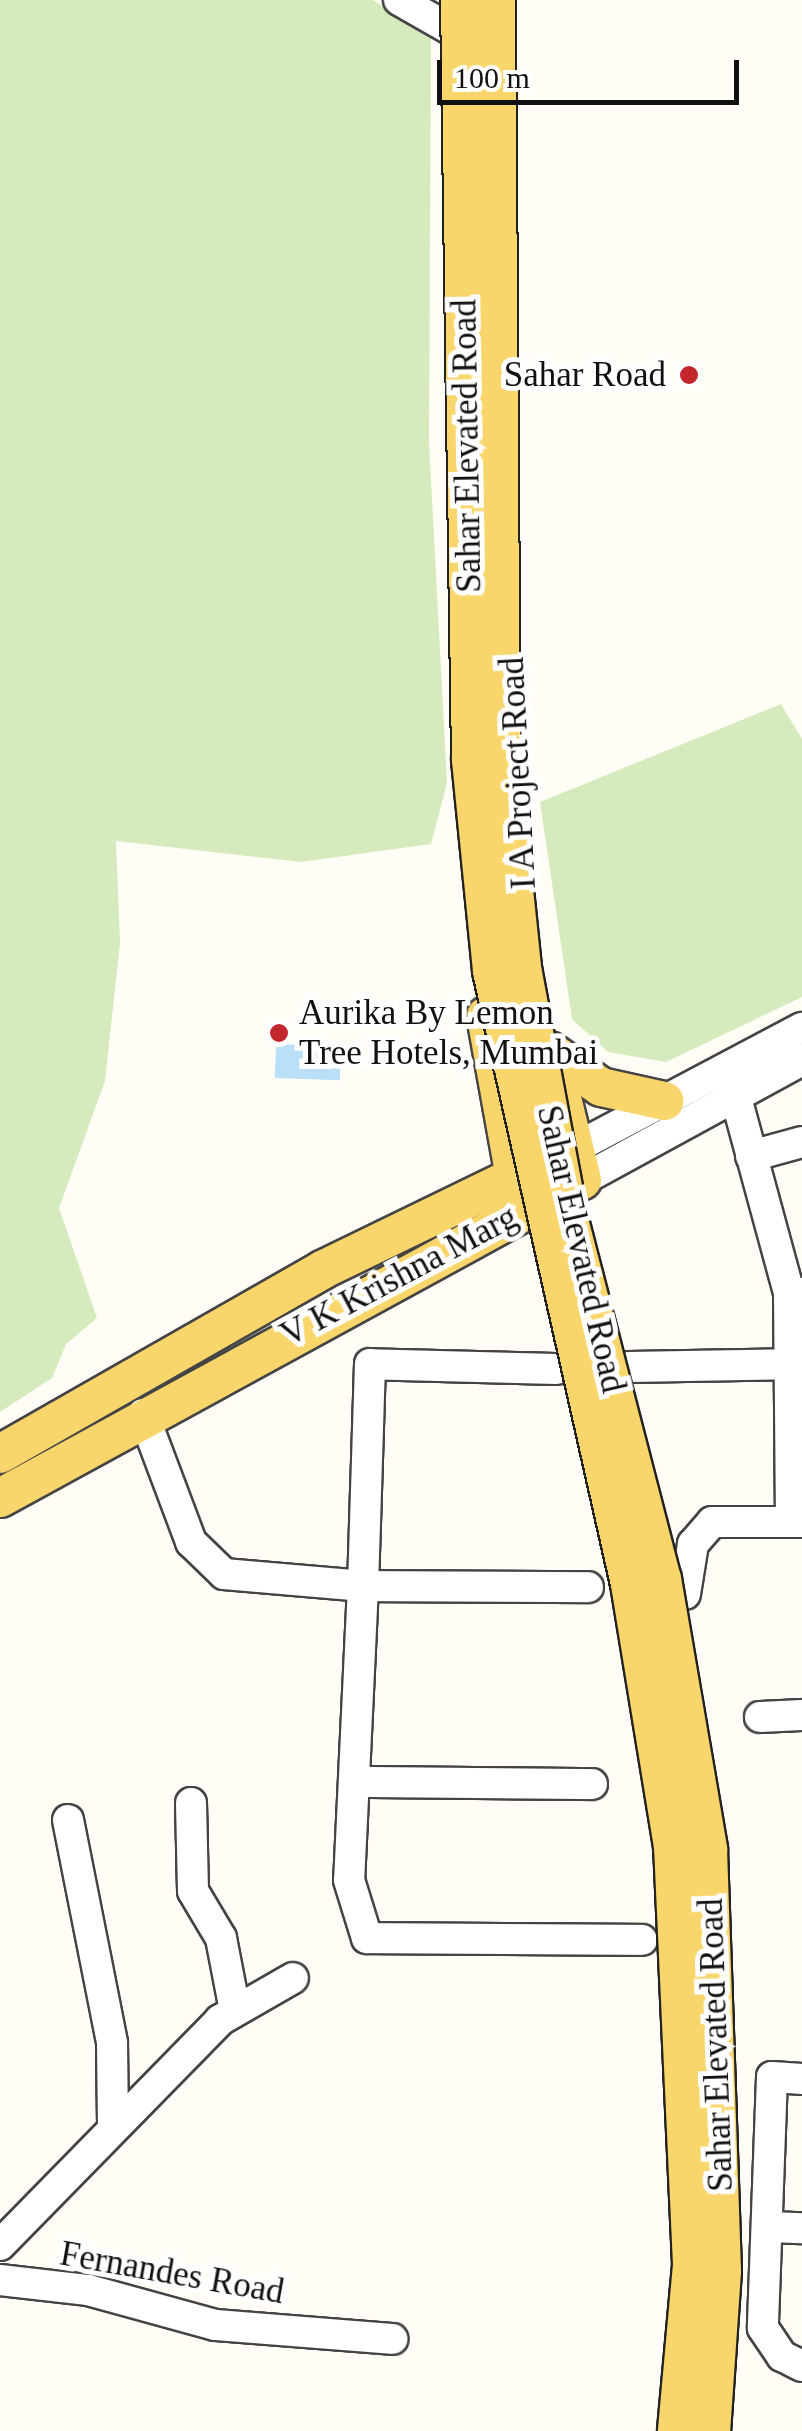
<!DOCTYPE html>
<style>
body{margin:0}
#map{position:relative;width:802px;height:2431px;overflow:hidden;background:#fffdf5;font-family:Georgia,serif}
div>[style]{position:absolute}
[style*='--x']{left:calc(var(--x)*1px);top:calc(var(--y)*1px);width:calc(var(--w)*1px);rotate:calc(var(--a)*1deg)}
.green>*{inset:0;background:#d5ebbd}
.water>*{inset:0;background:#b9e0f7;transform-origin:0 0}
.roads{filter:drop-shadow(2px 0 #444) drop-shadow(-2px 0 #444) drop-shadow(0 2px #444) drop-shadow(0 -2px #444)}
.minor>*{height:30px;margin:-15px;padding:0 15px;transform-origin:15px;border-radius:15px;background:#fff}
.major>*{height:38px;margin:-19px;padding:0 19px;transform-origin:19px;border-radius:19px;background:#f9d66b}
.bridges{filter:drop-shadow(2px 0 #222) drop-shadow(-2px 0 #222) drop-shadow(0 2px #222) drop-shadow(0 -2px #222)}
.major-bridge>*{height:38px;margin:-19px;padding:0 19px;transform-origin:19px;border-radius:19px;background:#f9d66b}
.dots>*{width:28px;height:28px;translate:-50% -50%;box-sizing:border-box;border:5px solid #fff;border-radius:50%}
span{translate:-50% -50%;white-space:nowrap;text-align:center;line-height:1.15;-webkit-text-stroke:10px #fff;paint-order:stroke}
.poi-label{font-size:35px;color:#111}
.right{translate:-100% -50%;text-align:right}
.left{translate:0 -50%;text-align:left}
.street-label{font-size:35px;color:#111}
.scale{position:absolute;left:437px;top:60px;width:302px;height:45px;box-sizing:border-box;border:5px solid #111;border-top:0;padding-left:12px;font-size:30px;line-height:35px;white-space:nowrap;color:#111;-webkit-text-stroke:8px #fff;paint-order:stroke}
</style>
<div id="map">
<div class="green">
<i style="clip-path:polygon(0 0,373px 0,431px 37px,429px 442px,447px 783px,431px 844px,301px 862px,116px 841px,120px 943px,105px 1081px,59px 1208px,97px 1318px,66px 1344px,52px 1378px,0 1412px)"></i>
<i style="clip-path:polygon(781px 704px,802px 739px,802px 997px,666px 1062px,608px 1052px,572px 1019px,540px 802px)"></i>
</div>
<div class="water">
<i style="left:276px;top:1044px;width:65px;height:34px;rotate:2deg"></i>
</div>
<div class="roads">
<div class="minor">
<i style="--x:399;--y:0;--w:91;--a:29.7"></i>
<i style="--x:735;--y:1094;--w:206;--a:74.8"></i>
<i style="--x:789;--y:1293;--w:13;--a:0"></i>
<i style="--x:575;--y:1148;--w:257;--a:-27.9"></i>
<i style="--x:751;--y:1156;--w:53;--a:-15.4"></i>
<i style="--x:582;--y:1180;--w:251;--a:-28.6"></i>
<i style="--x:789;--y:1293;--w:228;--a:89.5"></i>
<i style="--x:629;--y:1367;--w:173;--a:-1"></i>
<i style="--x:556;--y:1369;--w:186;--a:-178.5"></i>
<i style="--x:370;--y:1364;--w:222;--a:91.8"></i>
<i style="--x:363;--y:1586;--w:225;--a:0.3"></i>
<i style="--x:143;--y:1414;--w:137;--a:69.4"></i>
<i style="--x:191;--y:1542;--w:46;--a:44.1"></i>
<i style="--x:224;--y:1574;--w:140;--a:4.9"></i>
<i style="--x:363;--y:1586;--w:294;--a:92.7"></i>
<i style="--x:349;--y:1880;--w:61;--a:72.8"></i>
<i style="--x:367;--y:1938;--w:275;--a:0.4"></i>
<i style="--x:685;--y:1594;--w:51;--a:-80.9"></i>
<i style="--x:693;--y:1544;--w:29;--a:-49"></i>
<i style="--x:712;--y:1522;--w:90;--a:0"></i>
<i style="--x:760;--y:1717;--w:42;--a:-2.7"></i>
<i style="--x:359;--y:1782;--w:233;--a:0.5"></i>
<i style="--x:191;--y:1803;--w:88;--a:88.7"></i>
<i style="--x:193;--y:1891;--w:55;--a:59.2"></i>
<i style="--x:221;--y:1938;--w:74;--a:79.1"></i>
<i style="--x:68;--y:1820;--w:227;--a:78.8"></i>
<i style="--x:112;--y:2043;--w:82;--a:89.3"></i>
<i style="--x:802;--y:2079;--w:30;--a:-176"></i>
<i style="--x:772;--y:2077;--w:251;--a:92.1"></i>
<i style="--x:763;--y:2328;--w:34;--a:56"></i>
<i style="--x:782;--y:2356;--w:22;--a:27"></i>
<i style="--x:769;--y:2227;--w:33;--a:2"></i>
<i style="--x:0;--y:2245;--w:315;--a:-45.6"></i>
<i style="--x:220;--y:2020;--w:84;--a:-29.9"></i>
<i style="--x:0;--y:2280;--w:89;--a:6.5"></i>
<i style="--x:88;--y:2290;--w:132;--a:15.4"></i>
<i style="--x:215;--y:2325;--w:178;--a:4.5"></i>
</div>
<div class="major">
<i style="--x:486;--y:1016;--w:197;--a:79.8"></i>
<i style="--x:550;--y:1051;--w:62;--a:35.2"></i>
<i style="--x:601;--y:1087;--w:65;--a:12.5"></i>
<i style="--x:0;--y:1454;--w:371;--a:-29.7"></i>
<i style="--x:322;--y:1270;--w:238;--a:-25.9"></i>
<i style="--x:0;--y:1498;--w:663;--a:-28.65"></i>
<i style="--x:582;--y:1180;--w:84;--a:-103.7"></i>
</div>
</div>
<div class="bridges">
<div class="major-bridge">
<i style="--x:460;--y:0;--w:760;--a:89.17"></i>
<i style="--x:471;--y:760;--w:212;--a:84.3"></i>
<i style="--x:492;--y:971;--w:628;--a:77.31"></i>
<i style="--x:630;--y:1584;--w:266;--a:80.7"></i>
<i style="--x:673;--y:1846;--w:419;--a:87.4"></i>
<i style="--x:692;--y:2265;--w:167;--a:95.2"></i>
<i style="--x:496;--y:0;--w:764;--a:89.63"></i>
<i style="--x:501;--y:764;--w:205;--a:84.1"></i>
<i style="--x:522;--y:968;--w:260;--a:79.4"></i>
<i style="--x:570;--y:1224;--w:367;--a:75.5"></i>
<i style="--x:662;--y:1579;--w:274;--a:80.3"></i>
<i style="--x:708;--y:1849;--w:422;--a:88.1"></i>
<i style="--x:722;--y:2271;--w:160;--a:93.9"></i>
</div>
</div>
<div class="dots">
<i style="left:689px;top:375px;background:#c4262e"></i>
<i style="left:279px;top:1033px;background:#c4262e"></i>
</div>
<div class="poi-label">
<span class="right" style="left:666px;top:375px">Sahar Road</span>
<span class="left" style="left:299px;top:1033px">Aurika By Lemon<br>Tree Hotels, Mumbai</span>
</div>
<div class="street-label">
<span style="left:467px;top:446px;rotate:-91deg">Sahar Elevated Road</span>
<span style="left:518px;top:773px;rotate:-93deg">I A Project Road</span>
<span style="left:581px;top:1249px;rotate:77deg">Sahar Elevated Road</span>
<span style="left:399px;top:1276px;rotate:-28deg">V K Krishna Marg</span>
<span style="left:716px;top:2045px;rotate:-92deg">Sahar Elevated Road</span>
<span style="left:172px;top:2273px;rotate:10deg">Fernandes Road</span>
</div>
<div class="scale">100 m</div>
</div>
